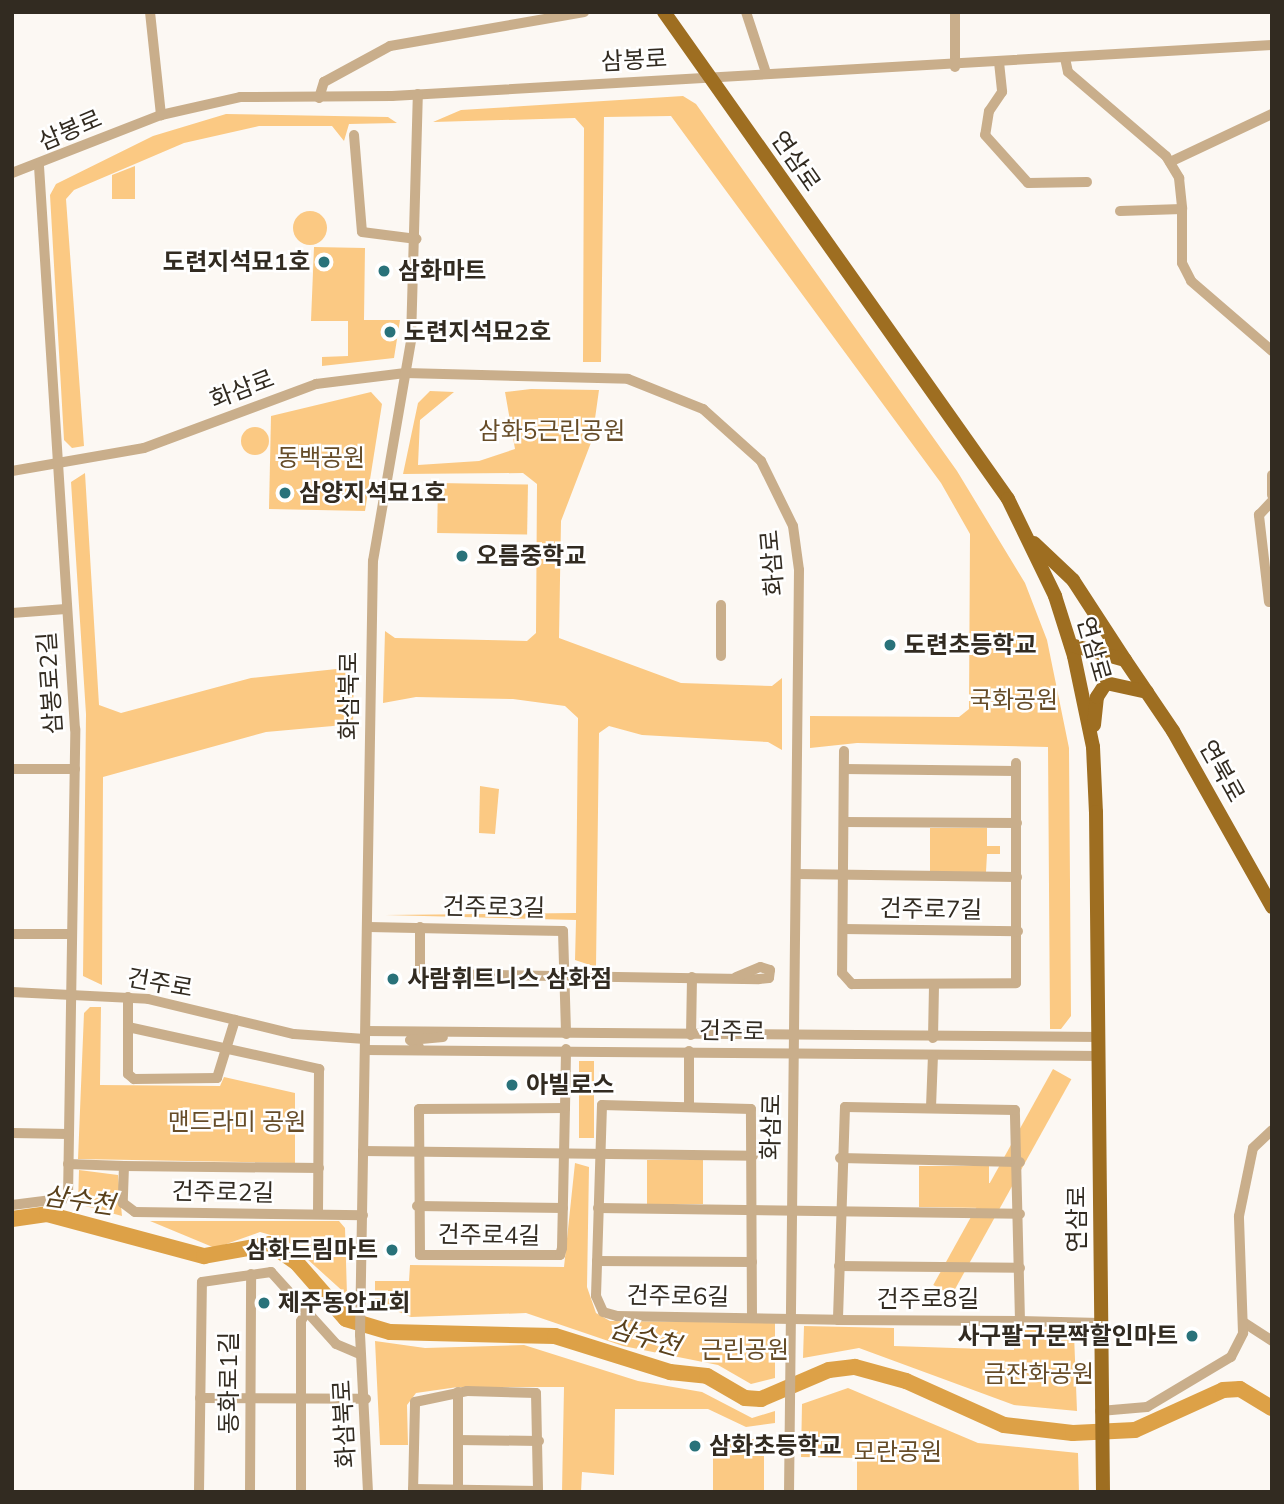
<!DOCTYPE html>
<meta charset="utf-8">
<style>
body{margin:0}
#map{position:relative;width:1284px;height:1504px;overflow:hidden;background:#fcf8f3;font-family:Mulish,"Noto Sans KR",sans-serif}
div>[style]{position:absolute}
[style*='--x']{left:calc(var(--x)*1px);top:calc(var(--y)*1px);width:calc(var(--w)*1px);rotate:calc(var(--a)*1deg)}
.green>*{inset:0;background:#fbc983;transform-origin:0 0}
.round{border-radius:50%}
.river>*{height:16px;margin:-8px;padding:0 8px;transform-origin:8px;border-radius:8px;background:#dda147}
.minor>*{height:10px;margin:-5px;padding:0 5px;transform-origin:5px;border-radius:5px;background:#c9ae8b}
.major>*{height:14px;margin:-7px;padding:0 7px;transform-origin:7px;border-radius:7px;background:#9e6e21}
.dots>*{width:19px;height:19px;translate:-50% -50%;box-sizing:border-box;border:4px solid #fff;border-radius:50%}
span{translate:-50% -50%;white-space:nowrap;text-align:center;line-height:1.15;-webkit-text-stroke:5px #fff;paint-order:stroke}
.street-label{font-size:24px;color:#322b21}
.poi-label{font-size:24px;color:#322b21;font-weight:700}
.right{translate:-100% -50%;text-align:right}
.left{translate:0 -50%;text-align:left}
.park-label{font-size:24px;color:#664c28}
.water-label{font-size:26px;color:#59401b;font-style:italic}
.frame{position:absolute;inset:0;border:14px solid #322b21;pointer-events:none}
</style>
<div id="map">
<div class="green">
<i style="clip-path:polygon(683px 96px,696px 104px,957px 471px,1025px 583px,1047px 640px,1069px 748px,1071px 1016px,1061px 1029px,1050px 1029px,1048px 747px,857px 743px,810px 748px,810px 716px,959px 717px,969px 709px,970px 534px,941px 483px,671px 116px,604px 117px,601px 362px,583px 362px,584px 128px,575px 118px,433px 122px,461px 110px)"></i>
<i style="clip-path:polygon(226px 114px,388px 117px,397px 123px,349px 124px,344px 141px,332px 126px,259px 126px,184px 143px,74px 190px,66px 199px,84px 446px,72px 448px,64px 440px,50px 195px,56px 184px,153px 136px)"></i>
<i style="clip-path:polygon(135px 166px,135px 199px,112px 199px,112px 175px)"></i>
<i class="round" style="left:293px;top:211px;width:34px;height:34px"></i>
<i style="clip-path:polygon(314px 247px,365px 248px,364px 320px,400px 320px,394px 358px,322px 366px,322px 357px,348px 356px,348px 321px,311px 321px)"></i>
<i style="clip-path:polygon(531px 389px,599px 390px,592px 440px,561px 521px,559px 638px,681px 683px,772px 686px,782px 678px,782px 750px,768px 742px,642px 735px,609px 726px,599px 733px,596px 967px,575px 960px,576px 920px,385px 915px,576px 913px,578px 718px,565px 706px,513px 699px,416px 697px,383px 703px,385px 631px,395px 638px,527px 641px,536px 633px,537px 484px,523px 473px,403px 474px,418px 403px,430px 391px,454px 392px,420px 420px,418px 465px,479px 461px,515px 449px,505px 392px)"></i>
<i style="clip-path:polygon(371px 392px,382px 404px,365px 511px,269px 509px,271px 416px)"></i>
<i class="round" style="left:241px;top:427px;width:28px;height:28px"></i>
<i style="clip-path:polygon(85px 473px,99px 705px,121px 713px,251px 678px,346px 668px,354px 661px,353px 731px,344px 725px,266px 732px,103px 777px,102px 985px,83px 976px,86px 714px,71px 482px)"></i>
<i style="left:438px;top:483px;width:90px;height:50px;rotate:1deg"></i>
<i style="clip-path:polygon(480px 786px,499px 789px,495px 834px,479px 833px)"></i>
<i style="clip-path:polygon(930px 828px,987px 828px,987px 846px,1000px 846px,1000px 854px,987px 854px,986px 872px,930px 872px)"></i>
<i style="clip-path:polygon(90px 1007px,101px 1007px,100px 1085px,220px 1086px,224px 1077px,295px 1093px,295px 1163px,78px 1159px,84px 1013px)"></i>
<i style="left:579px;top:1061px;width:15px;height:77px"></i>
<i style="left:1053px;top:1069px;width:21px;height:247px;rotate:29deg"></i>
<i style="left:647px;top:1160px;width:56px;height:44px"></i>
<i style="clip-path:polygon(575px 1163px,589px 1167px,587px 1287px,596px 1313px,610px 1321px,775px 1323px,775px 1378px,751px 1384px,718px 1365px,623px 1346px,526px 1313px,411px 1317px,375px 1302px,375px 1281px,409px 1281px,410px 1265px,564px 1267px)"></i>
<i style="clip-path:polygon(919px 1166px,989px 1166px,989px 1183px,1000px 1184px,999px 1190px,988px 1190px,988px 1208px,919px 1207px)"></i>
<i style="clip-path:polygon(79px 1170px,118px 1175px,122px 1216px,78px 1204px)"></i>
<i style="clip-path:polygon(150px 1221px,339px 1221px,345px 1228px,347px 1295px,285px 1239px,260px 1232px,215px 1248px)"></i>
<i style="clip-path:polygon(804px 1326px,894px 1328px,894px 1346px,1014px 1350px,1014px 1330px,1067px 1329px,1074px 1334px,1077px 1411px,1014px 1405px,859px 1348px,803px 1358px)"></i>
<i style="clip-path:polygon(375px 1341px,425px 1348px,524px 1345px,638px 1381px,702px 1392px,752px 1418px,775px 1411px,775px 1423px,746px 1427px,708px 1409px,615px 1409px,614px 1475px,582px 1472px,581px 1492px,562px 1492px,564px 1387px,458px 1387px,416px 1393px,407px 1405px,408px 1445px,380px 1445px)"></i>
<i style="clip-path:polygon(848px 1388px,978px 1443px,1078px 1453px,1079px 1492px,857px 1492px,857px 1458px,801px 1457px,802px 1404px)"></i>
<i style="left:713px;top:1439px;width:51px;height:53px"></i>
</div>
<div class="river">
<i style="--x:12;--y:1219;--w:35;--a:-8"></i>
<i style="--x:47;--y:1214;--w:163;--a:15"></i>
<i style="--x:204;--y:1256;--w:67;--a:-10.3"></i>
<i style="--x:270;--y:1244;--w:33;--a:35"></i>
<i style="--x:297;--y:1263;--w:74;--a:48.8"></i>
<i style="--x:346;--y:1319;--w:46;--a:16.5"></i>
<i style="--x:390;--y:1332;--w:165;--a:1.4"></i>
<i style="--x:555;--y:1336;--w:121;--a:17.4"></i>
<i style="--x:670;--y:1372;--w:37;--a:6"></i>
<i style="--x:707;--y:1376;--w:44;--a:30.1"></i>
<i style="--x:745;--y:1398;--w:16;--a:4"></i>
<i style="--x:761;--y:1399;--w:74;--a:-23.1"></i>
<i style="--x:829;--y:1370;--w:26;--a:-7"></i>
<i style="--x:855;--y:1367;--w:53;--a:15.4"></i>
<i style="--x:906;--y:1381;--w:107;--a:24.2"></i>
<i style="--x:1004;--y:1425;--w:69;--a:6.6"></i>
<i style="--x:1073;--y:1433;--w:62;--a:-2.8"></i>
<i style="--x:1135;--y:1430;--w:97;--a:-24.4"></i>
<i style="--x:1223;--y:1390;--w:17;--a:-3"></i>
<i style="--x:1240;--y:1389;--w:37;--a:31"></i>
</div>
<div class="minor">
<i style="--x:150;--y:12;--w:104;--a:83.9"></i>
<i style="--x:746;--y:12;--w:64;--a:71.8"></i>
<i style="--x:955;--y:12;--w:55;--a:90"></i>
<i style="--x:1065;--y:58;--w:14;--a:78"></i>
<i style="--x:1068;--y:72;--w:129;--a:40.6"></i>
<i style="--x:1166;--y:156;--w:26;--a:59"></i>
<i style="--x:1179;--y:178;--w:31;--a:84"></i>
<i style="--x:999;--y:62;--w:30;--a:84"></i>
<i style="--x:1002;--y:92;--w:23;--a:124"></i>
<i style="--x:989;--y:111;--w:24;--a:99"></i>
<i style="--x:985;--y:135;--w:64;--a:48.1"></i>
<i style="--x:1028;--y:183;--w:59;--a:-1"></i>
<i style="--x:319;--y:98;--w:17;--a:-73"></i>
<i style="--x:324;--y:82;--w:75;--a:-28.6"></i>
<i style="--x:390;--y:46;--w:197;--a:-9.9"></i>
<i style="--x:354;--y:135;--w:97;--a:85.3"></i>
<i style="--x:362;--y:232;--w:55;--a:7.3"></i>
<i style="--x:1170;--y:162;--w:113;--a:-25.2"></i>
<i style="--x:12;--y:173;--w:160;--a:-21.3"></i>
<i style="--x:161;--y:115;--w:81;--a:-12.8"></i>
<i style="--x:240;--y:97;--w:152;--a:-0.4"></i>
<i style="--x:392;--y:96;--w:881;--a:-3.32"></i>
<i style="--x:1120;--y:211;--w:62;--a:-1.8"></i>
<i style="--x:1182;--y:209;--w:54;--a:90"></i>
<i style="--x:1182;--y:263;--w:20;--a:63"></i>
<i style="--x:1191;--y:281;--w:107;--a:40.8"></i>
<i style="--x:12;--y:471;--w:134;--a:-9.9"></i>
<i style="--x:144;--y:448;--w:184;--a:-20.4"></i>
<i style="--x:316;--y:384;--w:90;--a:-7"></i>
<i style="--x:405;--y:373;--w:223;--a:1.5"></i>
<i style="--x:628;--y:379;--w:81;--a:21.8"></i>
<i style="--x:703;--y:409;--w:78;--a:41.9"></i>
<i style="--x:761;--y:461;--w:72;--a:63.8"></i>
<i style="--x:793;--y:526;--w:44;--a:82.2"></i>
<i style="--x:799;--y:570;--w:922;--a:90.62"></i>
<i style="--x:1272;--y:475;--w:20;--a:90"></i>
<i style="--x:1269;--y:602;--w:88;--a:-96.6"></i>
<i style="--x:1259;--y:515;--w:19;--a:-47"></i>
<i style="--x:12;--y:613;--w:54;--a:-4.2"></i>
<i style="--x:721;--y:656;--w:51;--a:-90"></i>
<i style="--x:844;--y:751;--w:222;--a:90.5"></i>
<i style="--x:842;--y:973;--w:15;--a:48"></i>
<i style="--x:852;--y:984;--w:164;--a:-0.3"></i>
<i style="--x:1016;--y:983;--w:220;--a:-90"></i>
<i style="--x:12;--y:769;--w:63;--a:0"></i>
<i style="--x:844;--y:769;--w:172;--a:0.7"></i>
<i style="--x:844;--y:822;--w:173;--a:0.3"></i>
<i style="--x:796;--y:874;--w:221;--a:0.8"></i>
<i style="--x:369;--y:927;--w:194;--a:1.2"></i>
<i style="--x:563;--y:931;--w:103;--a:88.3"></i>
<i style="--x:420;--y:927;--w:41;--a:90"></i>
<i style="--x:420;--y:968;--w:11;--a:34"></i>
<i style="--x:429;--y:974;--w:330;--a:0.9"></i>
<i style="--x:759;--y:979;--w:10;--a:-6"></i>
<i style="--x:769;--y:978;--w:8;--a:-83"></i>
<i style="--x:770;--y:970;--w:10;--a:-163"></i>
<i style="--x:760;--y:967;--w:26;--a:157"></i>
<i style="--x:843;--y:929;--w:175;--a:0.7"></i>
<i style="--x:12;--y:934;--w:60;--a:0"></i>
<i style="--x:12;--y:992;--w:136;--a:2.9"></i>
<i style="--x:148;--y:999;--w:150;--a:13.5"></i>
<i style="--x:294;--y:1034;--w:71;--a:4"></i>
<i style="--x:128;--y:997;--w:77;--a:90"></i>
<i style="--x:128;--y:1074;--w:8;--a:40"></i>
<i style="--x:134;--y:1079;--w:83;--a:-0.7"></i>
<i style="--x:217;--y:1078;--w:61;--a:-72.8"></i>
<i style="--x:128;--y:1027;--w:196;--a:12.4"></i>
<i style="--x:319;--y:1069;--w:145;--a:90.4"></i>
<i style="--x:366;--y:1031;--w:733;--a:0.47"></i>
<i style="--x:691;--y:1035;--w:58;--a:-89"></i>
<i style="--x:933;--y:1038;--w:53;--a:-88.9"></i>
<i style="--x:419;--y:1047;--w:11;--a:-142"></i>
<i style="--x:410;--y:1040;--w:33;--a:-5"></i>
<i style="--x:365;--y:1050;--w:734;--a:0.47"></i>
<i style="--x:689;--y:1104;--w:53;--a:-90"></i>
<i style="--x:931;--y:1107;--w:52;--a:-87.8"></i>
<i style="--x:565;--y:1108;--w:146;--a:179.6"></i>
<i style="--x:419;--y:1109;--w:146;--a:89.6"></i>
<i style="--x:420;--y:1255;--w:140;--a:0"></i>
<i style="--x:560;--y:1255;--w:7;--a:-74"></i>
<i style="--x:562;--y:1248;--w:93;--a:-88.8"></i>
<i style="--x:564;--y:1155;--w:47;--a:-88.8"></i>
<i style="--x:565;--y:1108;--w:59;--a:-89"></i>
<i style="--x:12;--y:1133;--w:57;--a:1"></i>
<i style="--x:363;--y:1151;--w:390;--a:0.7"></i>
<i style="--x:840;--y:1158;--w:180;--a:1.3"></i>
<i style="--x:68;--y:1164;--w:56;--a:2"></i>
<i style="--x:124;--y:1166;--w:37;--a:92"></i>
<i style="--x:123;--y:1203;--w:15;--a:37"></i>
<i style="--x:135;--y:1212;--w:228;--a:0.8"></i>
<i style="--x:124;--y:1166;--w:195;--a:0.6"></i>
<i style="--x:12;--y:1205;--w:56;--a:-7.1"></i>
<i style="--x:68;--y:1198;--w:469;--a:-89.1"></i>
<i style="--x:75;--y:729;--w:564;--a:-93.66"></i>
<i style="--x:417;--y:1206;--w:146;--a:0.8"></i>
<i style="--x:598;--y:1208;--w:422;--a:0.8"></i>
<i style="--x:597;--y:1261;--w:155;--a:0.4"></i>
<i style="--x:839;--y:1266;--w:181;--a:0.6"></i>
<i style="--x:752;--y:1318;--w:209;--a:-90.3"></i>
<i style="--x:751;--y:1109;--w:149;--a:-178.5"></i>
<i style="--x:602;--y:1105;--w:191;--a:91.8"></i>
<i style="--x:596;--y:1296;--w:17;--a:66"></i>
<i style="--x:603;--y:1312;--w:15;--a:16"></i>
<i style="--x:617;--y:1316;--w:221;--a:1"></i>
<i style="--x:838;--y:1320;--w:182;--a:0.3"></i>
<i style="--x:1020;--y:1321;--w:211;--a:-91.4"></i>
<i style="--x:1015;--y:1110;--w:170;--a:-179"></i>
<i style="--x:845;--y:1107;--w:213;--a:91.9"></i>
<i style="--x:1020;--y:1321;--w:80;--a:1.4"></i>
<i style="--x:1243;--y:1322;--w:35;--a:33"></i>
<i style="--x:200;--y:1398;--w:166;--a:0.3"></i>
<i style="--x:1100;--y:1411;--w:47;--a:-4.9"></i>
<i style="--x:1147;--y:1407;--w:98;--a:-30.8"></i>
<i style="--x:1231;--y:1357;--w:27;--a:-63"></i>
<i style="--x:1243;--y:1333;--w:117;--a:-92"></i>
<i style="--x:1239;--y:1216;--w:69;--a:-78.4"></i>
<i style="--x:1253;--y:1148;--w:26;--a:-43"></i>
<i style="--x:458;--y:1440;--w:81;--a:0.7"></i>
<i style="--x:413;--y:1489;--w:125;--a:0.9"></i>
<i style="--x:458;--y:1489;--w:97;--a:-90"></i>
<i style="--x:199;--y:1492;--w:210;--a:-89.2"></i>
<i style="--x:202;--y:1282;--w:70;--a:-8.2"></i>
<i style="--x:271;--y:1272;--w:97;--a:47.9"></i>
<i style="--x:336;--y:1344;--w:26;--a:23"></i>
<i style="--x:250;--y:1492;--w:218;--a:-89.7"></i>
<i style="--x:301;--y:1492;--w:171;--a:-90"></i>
<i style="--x:301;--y:1321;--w:12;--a:-59"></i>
<i style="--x:368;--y:1492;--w:157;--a:-92.9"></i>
<i style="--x:360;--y:1335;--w:774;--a:-89.04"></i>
<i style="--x:373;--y:561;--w:224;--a:-80.2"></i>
<i style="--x:411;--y:340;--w:246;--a:-88.4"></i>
<i style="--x:413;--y:1492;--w:90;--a:-88.7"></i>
<i style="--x:415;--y:1402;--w:53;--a:-11.9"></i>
<i style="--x:467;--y:1391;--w:69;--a:1.7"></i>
<i style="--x:536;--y:1393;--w:99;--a:88.8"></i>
</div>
<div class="major">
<i style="--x:664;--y:12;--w:596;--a:54.76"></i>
<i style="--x:1008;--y:499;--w:108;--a:64.1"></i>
<i style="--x:1055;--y:596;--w:63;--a:72.4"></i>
<i style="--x:1074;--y:656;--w:93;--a:78.2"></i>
<i style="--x:1093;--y:747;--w:65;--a:87.4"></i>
<i style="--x:1096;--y:812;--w:680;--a:89.41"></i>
<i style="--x:1034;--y:543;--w:54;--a:43.5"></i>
<i style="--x:1073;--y:580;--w:95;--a:57"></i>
<i style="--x:1071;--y:645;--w:56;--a:15.5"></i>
<i style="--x:1125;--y:660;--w:86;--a:55.9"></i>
<i style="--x:1173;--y:731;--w:202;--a:60.6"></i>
<i style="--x:1094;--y:725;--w:28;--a:-84"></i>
<i style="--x:1097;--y:697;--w:17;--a:-57"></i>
<i style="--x:1106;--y:683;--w:42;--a:12.4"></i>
</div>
<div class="dots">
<i style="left:324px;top:262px;background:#29727a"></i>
<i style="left:384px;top:271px;background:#29727a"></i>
<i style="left:390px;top:332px;background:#29727a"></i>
<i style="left:285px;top:493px;background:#29727a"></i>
<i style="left:462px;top:556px;background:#29727a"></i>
<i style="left:890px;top:645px;background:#29727a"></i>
<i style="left:393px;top:979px;background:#29727a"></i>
<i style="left:512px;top:1085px;background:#29727a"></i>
<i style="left:392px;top:1250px;background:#29727a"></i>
<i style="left:264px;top:1303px;background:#29727a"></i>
<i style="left:1192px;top:1336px;background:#29727a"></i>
<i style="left:695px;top:1446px;background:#29727a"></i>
</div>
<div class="street-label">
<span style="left:634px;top:60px;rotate:-3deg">삼봉로</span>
<span style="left:70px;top:130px;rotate:-23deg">삼봉로</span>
<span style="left:796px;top:161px;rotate:55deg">연삼로</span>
<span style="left:242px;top:389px;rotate:-21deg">화삼로</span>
<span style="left:772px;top:563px;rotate:-95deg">화삼로</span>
<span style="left:1094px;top:649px;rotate:74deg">연삼로</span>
<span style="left:50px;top:683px;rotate:-94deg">삼봉로2길</span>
<span style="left:349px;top:696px;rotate:-90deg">화삼북로</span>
<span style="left:1222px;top:771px;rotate:61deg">연북로</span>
<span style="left:494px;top:907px;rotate:1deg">건주로3길</span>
<span style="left:931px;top:909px;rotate:1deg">건주로7길</span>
<span style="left:160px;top:983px;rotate:10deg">건주로</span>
<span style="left:732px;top:1031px;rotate:1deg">건주로</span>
<span style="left:771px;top:1127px;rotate:-89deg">화삼로</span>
<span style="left:223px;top:1192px;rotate:1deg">건주로2길</span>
<span style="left:1077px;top:1219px;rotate:-90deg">연삼로</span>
<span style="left:489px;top:1235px;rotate:1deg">건주로4길</span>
<span style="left:678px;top:1296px;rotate:1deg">건주로6길</span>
<span style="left:928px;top:1299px">건주로8길</span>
<span style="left:229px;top:1383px;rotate:-90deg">동화로1길</span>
<span style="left:344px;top:1424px;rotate:-93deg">화삼북로</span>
</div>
<div class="poi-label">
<span class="right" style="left:310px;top:262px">도련지석묘1호</span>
<span class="left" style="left:398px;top:271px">삼화마트</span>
<span class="left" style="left:404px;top:332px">도련지석묘2호</span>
<span class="left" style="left:299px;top:493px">삼양지석묘1호</span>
<span class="left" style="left:476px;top:556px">오름중학교</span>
<span class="left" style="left:904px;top:645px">도련초등학교</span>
<span class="left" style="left:407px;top:979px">사람휘트니스 삼화점</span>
<span class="left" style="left:526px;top:1085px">아빌로스</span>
<span class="right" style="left:378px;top:1250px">삼화드림마트</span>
<span class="left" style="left:278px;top:1303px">제주동안교회</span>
<span class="right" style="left:1178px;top:1336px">사구팔구문짝할인마트</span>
<span class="left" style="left:709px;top:1446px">삼화초등학교</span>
</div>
<div class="park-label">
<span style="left:552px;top:431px">삼화5근린공원</span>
<span style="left:321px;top:458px">동백공원</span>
<span style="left:1014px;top:700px">국화공원</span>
<span style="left:237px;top:1122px">맨드라미 공원</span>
<span style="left:745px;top:1350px">근린공원</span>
<span style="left:1039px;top:1374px">금잔화공원</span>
<span style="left:898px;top:1452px">모란공원</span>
</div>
<div class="water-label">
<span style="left:79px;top:1200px;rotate:8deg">삼수천</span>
<span style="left:645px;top:1337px;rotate:16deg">삼수천</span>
</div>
<div class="frame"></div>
</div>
